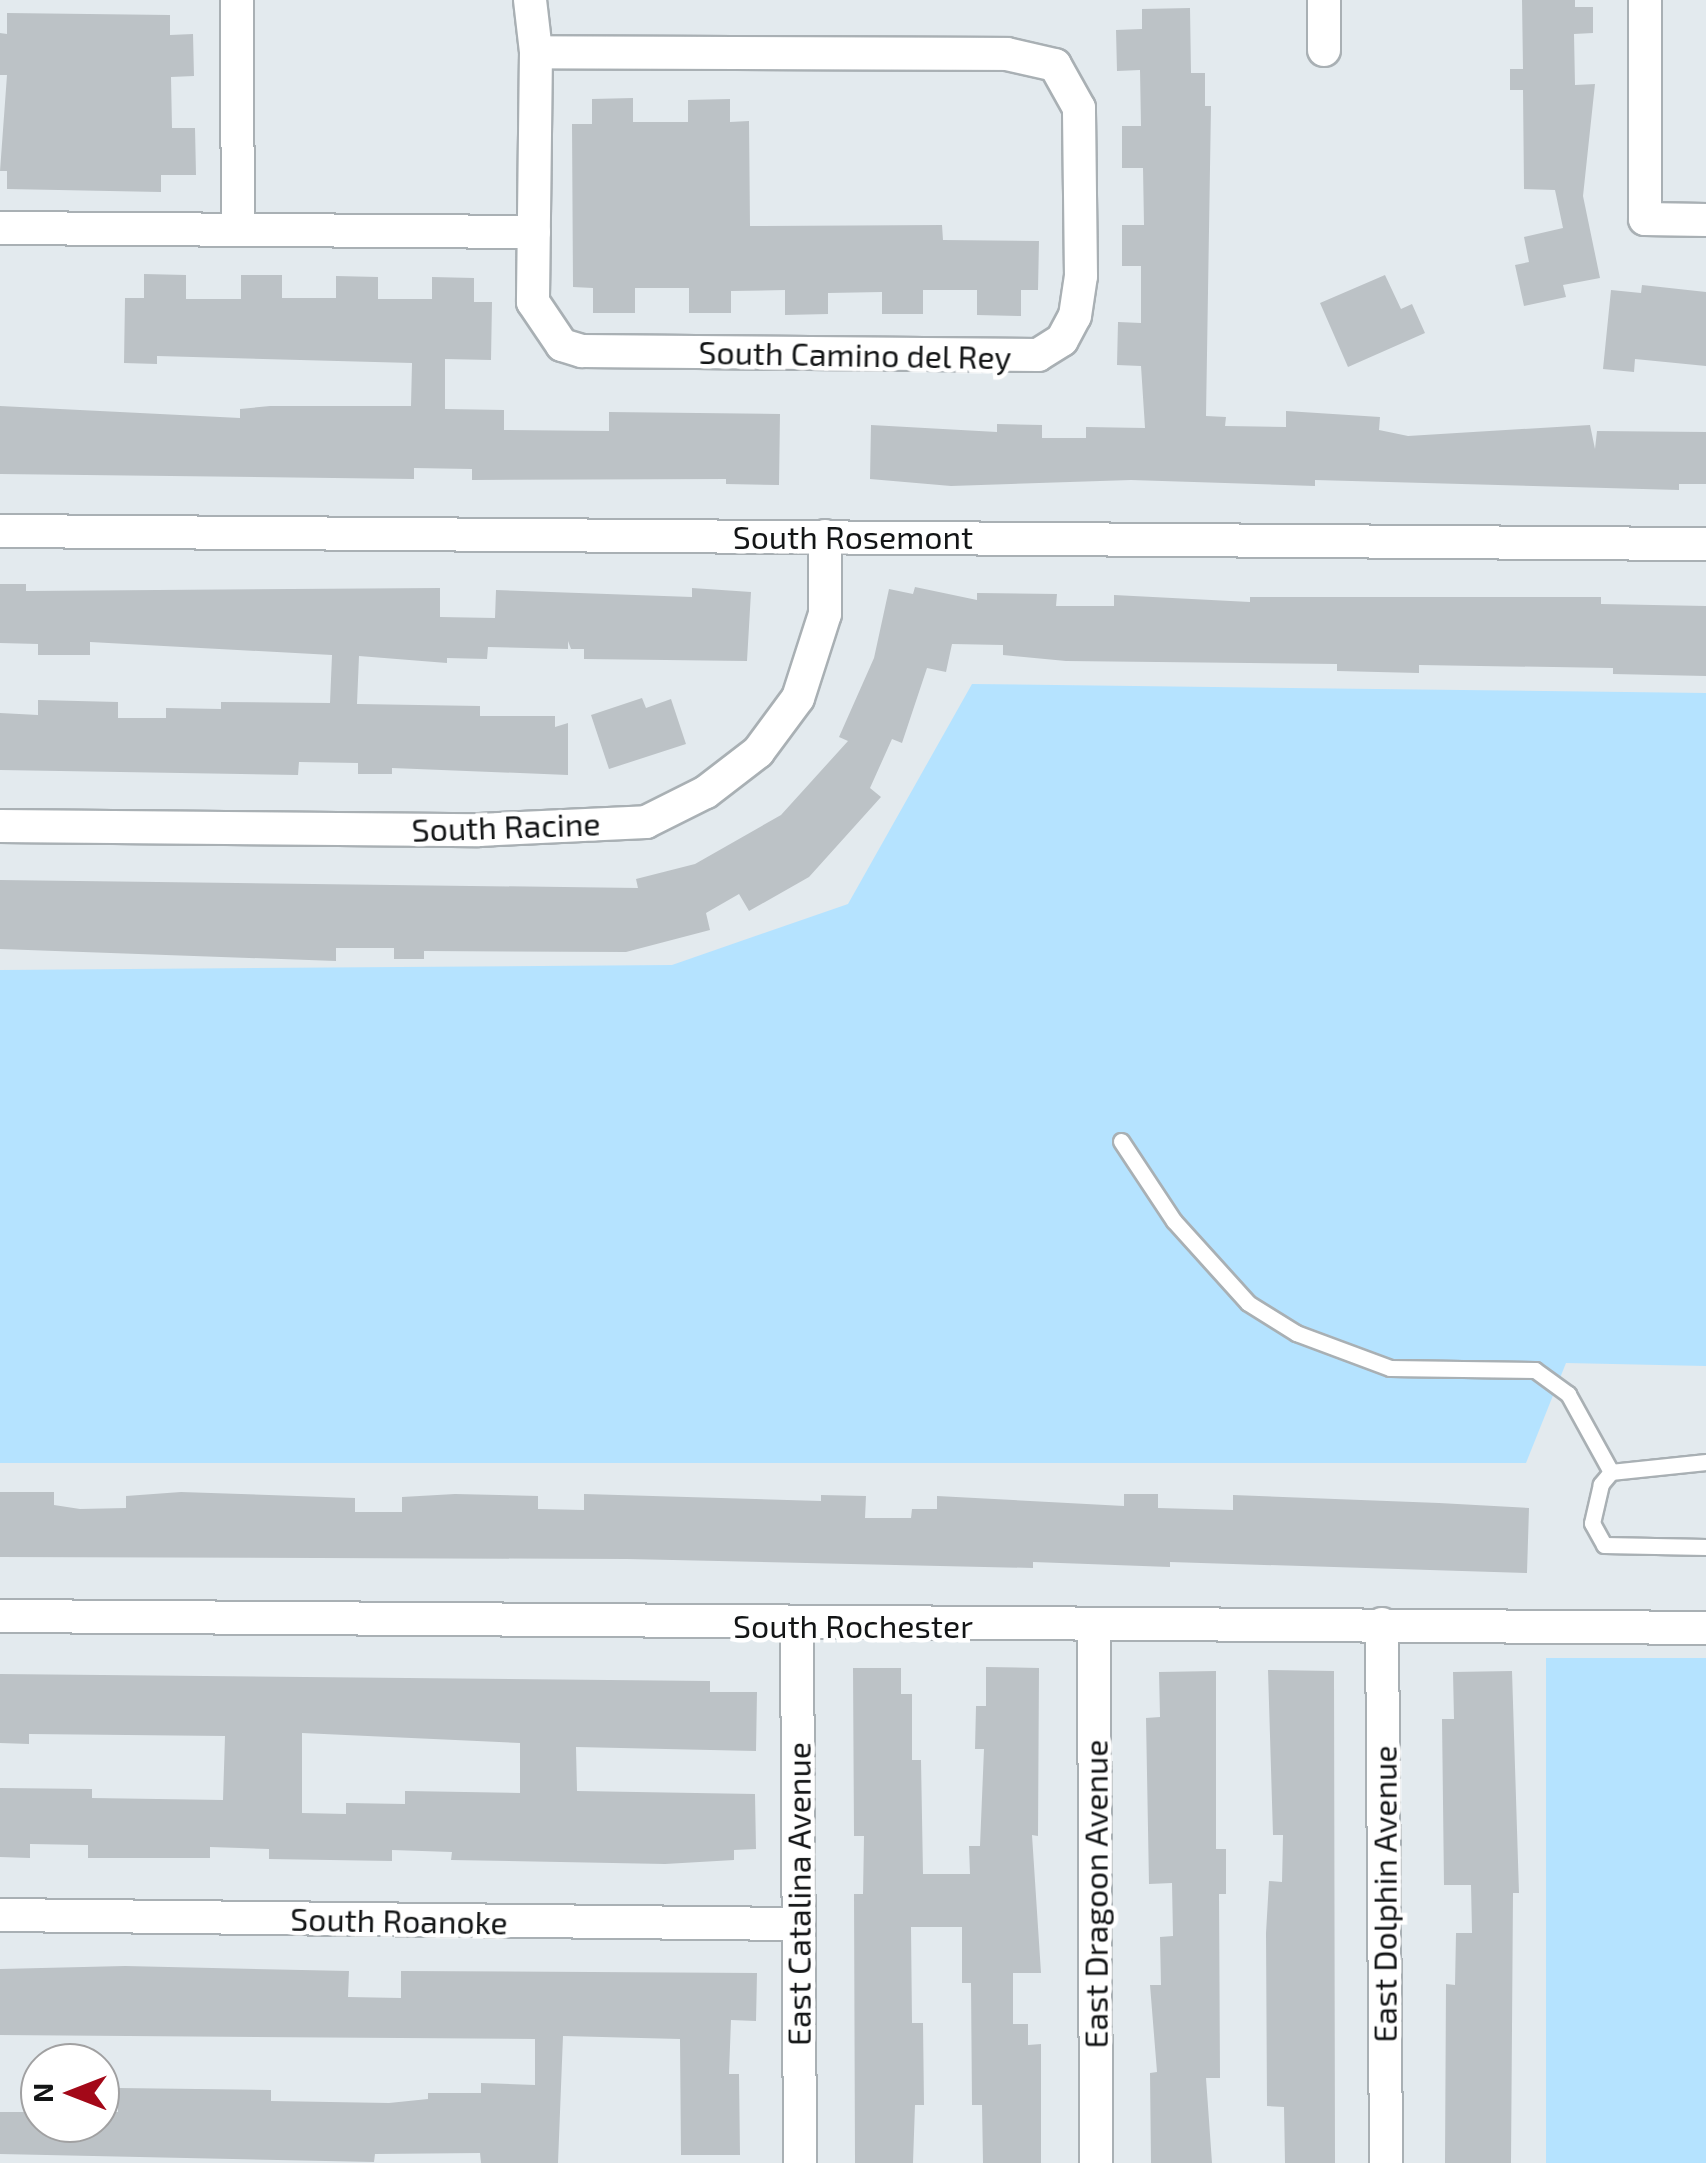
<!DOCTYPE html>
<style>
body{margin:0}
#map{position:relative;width:1706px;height:2163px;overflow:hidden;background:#e3eaee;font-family:"Exo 2",sans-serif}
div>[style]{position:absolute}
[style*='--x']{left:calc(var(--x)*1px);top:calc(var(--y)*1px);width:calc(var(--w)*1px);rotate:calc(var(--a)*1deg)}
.green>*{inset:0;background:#b5e3ff;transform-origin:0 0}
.building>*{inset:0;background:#bcc2c6}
.roads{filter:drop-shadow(2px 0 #a9b0b4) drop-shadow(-2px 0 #a9b0b4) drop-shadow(0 2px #a9b0b4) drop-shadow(0 -2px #a9b0b4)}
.lane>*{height:15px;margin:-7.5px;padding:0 7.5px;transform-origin:7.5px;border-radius:7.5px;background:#fff}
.street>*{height:32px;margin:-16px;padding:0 16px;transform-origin:16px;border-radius:16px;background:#fff}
span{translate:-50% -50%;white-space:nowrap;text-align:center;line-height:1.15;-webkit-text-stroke:9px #fff;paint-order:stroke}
.street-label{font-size:32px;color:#131516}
.north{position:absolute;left:20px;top:2043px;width:100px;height:100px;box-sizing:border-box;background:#fff;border:2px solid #a1a1a2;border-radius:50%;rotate:270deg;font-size:28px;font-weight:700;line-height:40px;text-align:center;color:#131516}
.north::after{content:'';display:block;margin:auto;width:35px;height:45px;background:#a30818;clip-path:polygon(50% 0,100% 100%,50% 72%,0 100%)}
</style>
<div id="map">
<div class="green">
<i style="clip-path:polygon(972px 684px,1706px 693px,1706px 1366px,1566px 1363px,1526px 1463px,0 1463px,0 970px,672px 965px,848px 904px)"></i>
<i style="left:1546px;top:1658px;width:160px;height:505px"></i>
</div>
<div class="building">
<i style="clip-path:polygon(1522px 0,1575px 0,1575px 7px,1593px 7px,1593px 33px,1574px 34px,1575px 85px,1595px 84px,1583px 196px,1600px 278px,1563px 285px,1566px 297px,1524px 306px,1515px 265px,1529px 262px,1524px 237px,1563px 228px,1555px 190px,1524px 189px,1523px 90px,1510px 90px,1510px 69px,1523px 69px)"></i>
<i style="clip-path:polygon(1190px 8px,1191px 73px,1205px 73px,1205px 106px,1211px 106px,1206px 416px,1226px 417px,1225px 426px,1286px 427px,1286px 411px,1380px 417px,1379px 430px,1408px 436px,1590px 425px,1595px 449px,1597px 431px,1706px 432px,1706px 484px,1679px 484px,1679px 490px,1315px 480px,1315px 486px,1131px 480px,951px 486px,870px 479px,871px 425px,997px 432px,997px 424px,1042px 425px,1042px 438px,1086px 438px,1086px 427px,1145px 428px,1141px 366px,1117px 365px,1118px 322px,1141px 323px,1141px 266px,1122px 266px,1122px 225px,1144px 225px,1143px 168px,1122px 168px,1122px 126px,1141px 126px,1140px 70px,1117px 71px,1116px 30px,1142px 29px,1142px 9px)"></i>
<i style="clip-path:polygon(7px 13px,170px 15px,170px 35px,193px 34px,194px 76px,171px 77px,172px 128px,195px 128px,196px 175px,161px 175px,161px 192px,7px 189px,7px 171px,0 171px,7px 75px,0 75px,0 33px,7px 34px)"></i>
<i style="clip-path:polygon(633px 98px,633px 122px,688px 122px,688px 100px,730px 99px,730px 122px,749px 121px,750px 226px,942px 225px,943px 240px,1039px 241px,1038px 290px,1021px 290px,1021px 316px,977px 315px,977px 290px,923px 290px,923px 314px,882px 314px,882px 292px,828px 293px,828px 314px,785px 315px,785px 290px,731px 291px,731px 313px,689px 313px,689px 288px,635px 288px,635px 313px,593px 313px,593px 288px,573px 287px,572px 124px,592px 124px,592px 99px)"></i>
<i style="clip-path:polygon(144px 274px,186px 275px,186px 299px,241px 299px,241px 275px,282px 275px,282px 298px,336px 298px,336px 276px,378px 277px,378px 299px,432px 299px,432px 277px,474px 278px,474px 302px,492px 302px,491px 360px,445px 359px,445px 409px,504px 410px,504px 430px,609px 431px,609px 412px,780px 414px,779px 485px,726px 484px,726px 479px,472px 480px,472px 469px,414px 468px,414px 479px,0 474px,0 406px,240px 418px,240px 409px,270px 406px,411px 406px,412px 363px,157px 356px,157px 364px,124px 363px,125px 298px,144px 298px)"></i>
<i style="clip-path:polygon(1385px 275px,1401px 309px,1412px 304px,1425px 333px,1348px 367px,1320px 303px)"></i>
<i style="clip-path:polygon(1642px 285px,1706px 292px,1706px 366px,1635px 359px,1634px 372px,1603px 369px,1611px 290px,1641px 293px)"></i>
<i style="clip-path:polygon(0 584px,26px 584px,26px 591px,440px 588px,440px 617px,495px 618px,496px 590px,692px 597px,692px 588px,751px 592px,747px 661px,584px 659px,584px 649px,571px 649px,568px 641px,568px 649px,488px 647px,487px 659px,447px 658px,447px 663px,359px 656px,357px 704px,480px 706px,480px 716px,555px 716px,555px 727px,568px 723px,568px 775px,392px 768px,392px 774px,358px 774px,358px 763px,299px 762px,298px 775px,0 770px,0 713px,38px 715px,38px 700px,118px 702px,118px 718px,166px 718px,166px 708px,221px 709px,221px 702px,330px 703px,332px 655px,90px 642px,90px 655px,38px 655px,38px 644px,0 643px)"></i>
<i style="clip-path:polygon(915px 587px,977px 600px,977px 593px,1057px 594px,1056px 606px,1114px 606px,1114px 595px,1250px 602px,1250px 597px,1601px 597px,1601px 604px,1706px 606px,1706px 676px,1613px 674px,1613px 668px,1419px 665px,1419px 673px,1337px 671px,1337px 664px,1066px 661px,1003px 655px,1003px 645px,952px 644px,946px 672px,927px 668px,902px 743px,892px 739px,870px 788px,881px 797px,809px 877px,749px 911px,739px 894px,706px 913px,710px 930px,626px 952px,424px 951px,424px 959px,394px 959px,394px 948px,336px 948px,336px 961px,0 949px,0 880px,638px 888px,636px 879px,695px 864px,781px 815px,848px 741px,839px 737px,874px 658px,889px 589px,913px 594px)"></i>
<i style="clip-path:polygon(642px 698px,646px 708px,671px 699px,686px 744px,609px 769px,591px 715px)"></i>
<i style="clip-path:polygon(0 1492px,54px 1492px,54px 1505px,80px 1509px,126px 1508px,126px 1496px,181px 1492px,355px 1498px,355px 1512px,402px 1512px,402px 1497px,455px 1494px,538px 1496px,538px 1509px,584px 1510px,584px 1494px,821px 1501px,821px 1495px,866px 1496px,865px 1518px,911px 1518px,912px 1509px,937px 1509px,937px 1496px,1124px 1506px,1124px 1494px,1158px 1494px,1158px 1508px,1233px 1510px,1233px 1495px,1439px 1503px,1529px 1508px,1527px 1573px,1170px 1562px,1170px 1567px,1033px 1562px,1033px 1568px,627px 1559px,0 1557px)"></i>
<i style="clip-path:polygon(986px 1667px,1039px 1668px,1038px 1836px,1032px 1835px,1041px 1973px,1013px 1973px,1013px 2024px,1028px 2024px,1028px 2045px,1041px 2044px,1041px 2163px,983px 2163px,982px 2105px,972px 2105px,971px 1983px,962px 1983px,962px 1927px,911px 1927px,912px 2023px,923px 2023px,924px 2105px,915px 2105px,913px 2163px,855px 2163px,854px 1894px,863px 1894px,864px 1836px,854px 1836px,853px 1668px,901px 1668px,901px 1694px,912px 1694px,912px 1760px,921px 1760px,923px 1874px,970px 1874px,969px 1846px,980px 1846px,984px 1749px,975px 1749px,976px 1706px,986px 1706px)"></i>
<i style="clip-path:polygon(1268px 1670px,1334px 1671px,1335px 2163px,1285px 2163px,1284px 2107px,1267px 2106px,1266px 1933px,1269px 1881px,1282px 1882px,1283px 1835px,1273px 1835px)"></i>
<i style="clip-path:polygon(1216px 1671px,1216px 1849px,1226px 1849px,1226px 1894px,1219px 1894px,1220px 2078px,1206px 2078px,1212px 2163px,1151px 2163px,1150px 2073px,1157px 2072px,1150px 1985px,1161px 1985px,1160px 1937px,1173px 1936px,1172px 1883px,1149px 1884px,1146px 1718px,1160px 1717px,1159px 1672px)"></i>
<i style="clip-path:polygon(1512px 1671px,1519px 1893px,1513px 1893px,1511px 2163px,1445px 2163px,1446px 1984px,1455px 1985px,1456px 1933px,1472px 1933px,1471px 1885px,1444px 1885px,1442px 1719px,1454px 1719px,1453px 1672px)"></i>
<i style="clip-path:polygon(evenodd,0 1674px,710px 1681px,710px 1692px,757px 1692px,756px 1751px,576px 1747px,577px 1791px,755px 1794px,756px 1849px,734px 1850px,734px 1860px,665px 1864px,451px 1860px,452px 1852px,392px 1850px,392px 1861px,269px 1859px,269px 1849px,210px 1847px,210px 1858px,88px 1858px,88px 1845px,30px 1844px,30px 1858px,0 1857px,0 1788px,92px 1789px,92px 1798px,223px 1800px,225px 1736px,29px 1734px,29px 1744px,0 1743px,0 1674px,302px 1733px,520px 1743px,520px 1793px,405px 1791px,405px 1804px,346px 1803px,346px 1814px,302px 1813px,302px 1733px)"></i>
<i style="clip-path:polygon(125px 1966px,349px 1971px,348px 1997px,401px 1998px,401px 1971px,757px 1973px,756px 2021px,731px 2020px,729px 2074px,739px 2074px,740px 2155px,681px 2155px,680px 2039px,563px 2036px,558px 2163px,481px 2163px,480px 2153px,375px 2154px,374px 2162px,0 2154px,0 2112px,40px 2112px,40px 2123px,100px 2123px,100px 2112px,118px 2112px,118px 2088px,271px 2090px,271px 2101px,389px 2103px,428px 2099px,428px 2093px,481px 2093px,481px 2083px,535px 2085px,535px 2039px,0 2035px,0 1969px)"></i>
</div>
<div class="roads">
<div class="lane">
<i style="--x:1121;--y:1141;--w:96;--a:56.5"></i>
<i style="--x:1174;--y:1221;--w:110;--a:47.9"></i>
<i style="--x:1248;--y:1303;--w:57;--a:32"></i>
<i style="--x:1296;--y:1333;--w:100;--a:20.4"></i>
<i style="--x:1390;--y:1368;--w:145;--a:0.8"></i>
<i style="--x:1535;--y:1370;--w:41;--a:36"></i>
<i style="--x:1568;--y:1394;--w:89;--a:61.1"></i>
<i style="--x:1706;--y:1462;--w:96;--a:174"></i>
<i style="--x:1611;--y:1472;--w:16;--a:130"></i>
<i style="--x:1601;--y:1484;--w:40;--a:103"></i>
<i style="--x:1592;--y:1523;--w:25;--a:61"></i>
<i style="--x:1604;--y:1545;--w:102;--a:1.1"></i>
</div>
<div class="street">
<i style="--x:237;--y:0;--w:230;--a:89.8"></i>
<i style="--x:530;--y:0;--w:52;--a:83.4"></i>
<i style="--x:536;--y:52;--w:250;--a:90.7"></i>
<i style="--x:533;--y:302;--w:52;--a:56"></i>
<i style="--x:562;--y:345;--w:21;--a:17"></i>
<i style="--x:582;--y:351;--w:456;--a:0.5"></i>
<i style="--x:1038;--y:355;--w:28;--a:-32"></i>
<i style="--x:1062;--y:340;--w:27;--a:-62"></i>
<i style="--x:1075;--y:316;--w:40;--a:-81.5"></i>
<i style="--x:1081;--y:276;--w:168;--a:-90.7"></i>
<i style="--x:1079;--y:108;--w:49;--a:-119.2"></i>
<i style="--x:1055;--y:65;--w:49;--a:-167.1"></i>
<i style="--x:1007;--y:54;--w:471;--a:-179.8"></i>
<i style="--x:1324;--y:0;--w:50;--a:90"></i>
<i style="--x:1645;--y:0;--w:219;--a:90"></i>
<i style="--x:1645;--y:219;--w:61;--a:0.9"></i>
<i style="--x:0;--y:228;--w:534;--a:0.43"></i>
<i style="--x:0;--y:531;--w:1706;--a:0.44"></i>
<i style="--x:0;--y:826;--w:479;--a:0.5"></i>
<i style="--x:479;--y:830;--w:167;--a:-2.7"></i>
<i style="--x:646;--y:822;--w:67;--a:-26.6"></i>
<i style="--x:706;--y:792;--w:66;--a:-37.6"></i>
<i style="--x:758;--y:752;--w:67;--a:-53.5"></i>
<i style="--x:798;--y:698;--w:88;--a:-72.2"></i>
<i style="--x:825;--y:614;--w:78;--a:-90"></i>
<i style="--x:0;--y:1616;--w:1706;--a:0.4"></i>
<i style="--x:1382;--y:1624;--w:539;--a:89.57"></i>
<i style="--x:797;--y:1625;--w:538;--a:89.68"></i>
<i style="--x:1094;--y:1625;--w:538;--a:89.79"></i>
<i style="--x:0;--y:1915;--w:799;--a:0.65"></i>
</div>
</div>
<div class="street-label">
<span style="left:855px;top:354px;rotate:1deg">South Camino del Rey</span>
<span style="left:853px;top:536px">South Rosemont</span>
<span style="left:506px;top:826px;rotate:-2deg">South Racine</span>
<span style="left:853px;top:1625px">South Rochester</span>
<span style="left:798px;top:1894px;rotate:-90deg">East Catalina Avenue</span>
<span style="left:1095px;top:1894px;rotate:-90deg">East Dragoon Avenue</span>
<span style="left:1384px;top:1894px;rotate:-90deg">East Dolphin Avenue</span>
<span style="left:399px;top:1920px;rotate:1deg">South Roanoke</span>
</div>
<div class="north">N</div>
</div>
